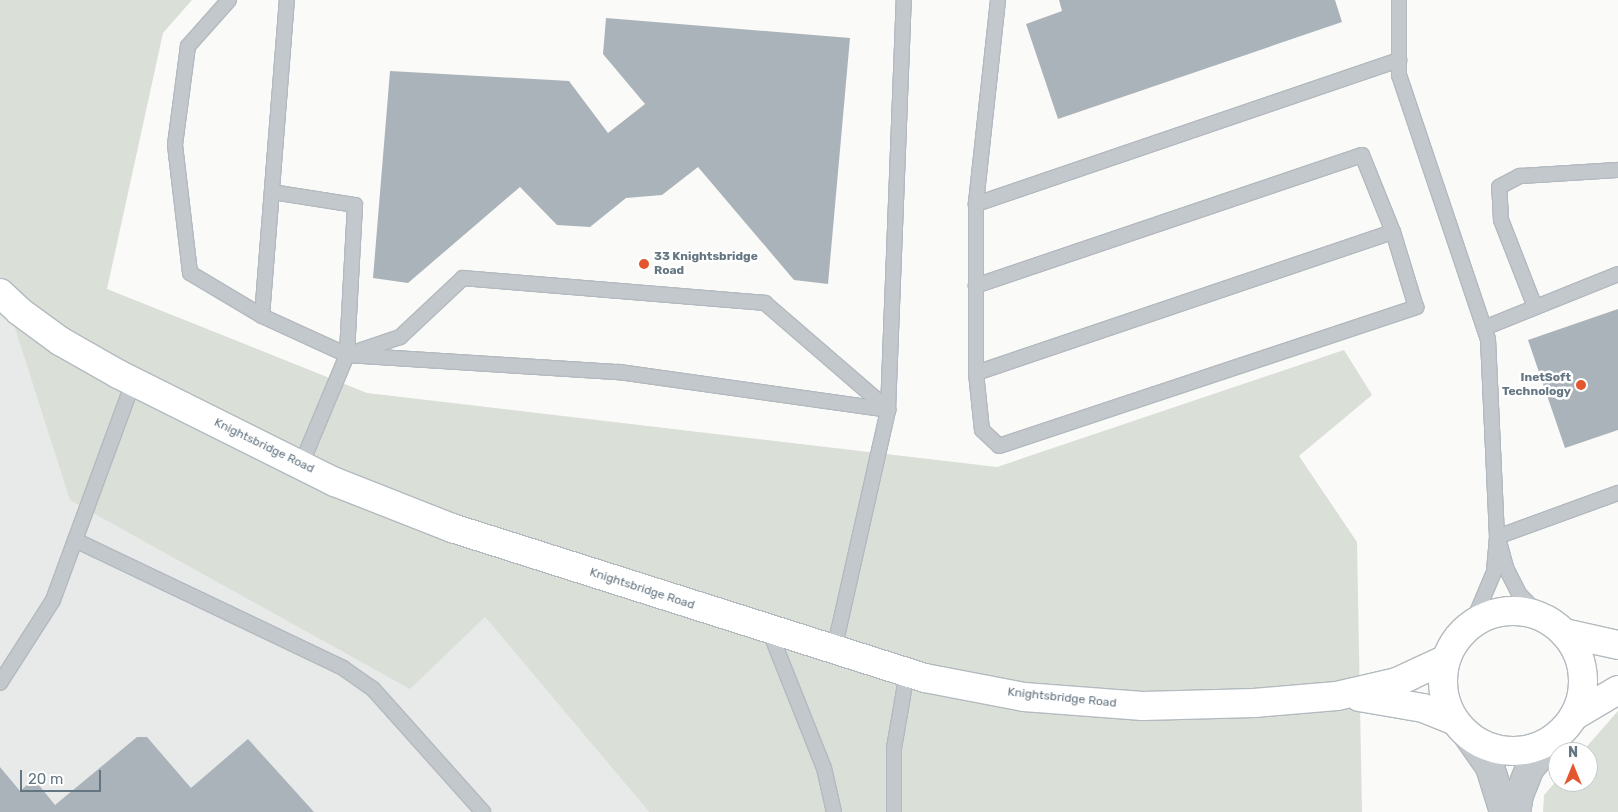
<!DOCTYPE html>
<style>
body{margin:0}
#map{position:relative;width:1618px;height:812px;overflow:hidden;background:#fafaf8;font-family:Rubik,sans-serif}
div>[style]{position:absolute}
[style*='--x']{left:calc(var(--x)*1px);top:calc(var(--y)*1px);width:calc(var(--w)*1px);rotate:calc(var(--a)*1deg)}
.built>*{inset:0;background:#e8e9e9}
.green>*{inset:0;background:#dadfd7}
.building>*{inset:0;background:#aab3b9}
.roads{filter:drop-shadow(1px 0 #b3babf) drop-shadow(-1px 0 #b3babf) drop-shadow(0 1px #b3babf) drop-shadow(0 -1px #b3babf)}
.lane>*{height:14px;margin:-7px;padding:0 7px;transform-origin:7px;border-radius:7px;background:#c3c8cc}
.street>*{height:28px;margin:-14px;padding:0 14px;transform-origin:14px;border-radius:14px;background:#c3c8cc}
.secondary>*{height:28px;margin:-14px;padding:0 14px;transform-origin:14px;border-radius:14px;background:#fff}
.secondary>.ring{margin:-14px;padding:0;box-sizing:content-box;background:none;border:28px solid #fff;border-radius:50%}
.dots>*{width:14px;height:14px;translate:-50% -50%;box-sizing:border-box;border:2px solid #fff;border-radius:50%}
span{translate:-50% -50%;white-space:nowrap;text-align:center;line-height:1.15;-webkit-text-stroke:5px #fff;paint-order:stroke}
.poi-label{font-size:12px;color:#657683;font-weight:700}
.left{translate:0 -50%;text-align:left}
.right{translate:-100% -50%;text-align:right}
.street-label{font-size:12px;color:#657683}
.north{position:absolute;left:1548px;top:742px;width:50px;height:50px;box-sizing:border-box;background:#fff;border:1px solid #c1c8cd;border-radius:50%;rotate:0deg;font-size:14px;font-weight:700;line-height:20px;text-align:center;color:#657683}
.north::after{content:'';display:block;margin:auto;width:18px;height:22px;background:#e4572e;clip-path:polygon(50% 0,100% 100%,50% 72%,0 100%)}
.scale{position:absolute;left:20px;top:770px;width:81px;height:22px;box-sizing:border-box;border:2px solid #657683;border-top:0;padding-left:6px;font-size:15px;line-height:18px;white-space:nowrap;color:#657683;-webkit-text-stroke:4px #fff;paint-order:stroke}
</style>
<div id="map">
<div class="built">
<i style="clip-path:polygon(0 281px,485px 617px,649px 812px,0 812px)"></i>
</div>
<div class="green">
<i style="clip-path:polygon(0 0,192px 0,163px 33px,107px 289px,367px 393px,997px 467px,1344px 350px,1372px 395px,1299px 456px,1357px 542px,1362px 812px,649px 812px,485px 617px,410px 689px,70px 500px,0 281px)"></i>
<i style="clip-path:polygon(1618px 711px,1618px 812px,1543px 812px,1544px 795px,1558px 779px,1558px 782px,1588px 782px,1588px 752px,1582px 752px)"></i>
</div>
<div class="building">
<i style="clip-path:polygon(1059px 0,1335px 0,1342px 22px,1058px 119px,1026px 24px,1062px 11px)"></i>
<i style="clip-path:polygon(606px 18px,850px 38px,828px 284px,794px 280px,698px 167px,662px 195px,626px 198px,590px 227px,557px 225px,520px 187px,408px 283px,373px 278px,390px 71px,569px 81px,608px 133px,645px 104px,603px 54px)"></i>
<i style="clip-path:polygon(1618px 309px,1618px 430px,1565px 448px,1528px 340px)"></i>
<i style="clip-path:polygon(137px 737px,147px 737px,191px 788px,248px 739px,314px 812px,0 812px,0 767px,20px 791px,34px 779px,55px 805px)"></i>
</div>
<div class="roads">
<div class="lane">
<i style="--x:229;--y:0;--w:62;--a:131.7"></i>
<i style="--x:188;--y:46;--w:100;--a:97.5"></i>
<i style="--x:175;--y:145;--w:129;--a:83.3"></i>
<i style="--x:190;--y:273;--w:84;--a:30.8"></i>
<i style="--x:262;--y:316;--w:317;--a:-85.5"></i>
<i style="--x:998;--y:0;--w:205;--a:96.2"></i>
<i style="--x:976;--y:204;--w:447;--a:-18.8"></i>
<i style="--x:1399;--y:0;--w:75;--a:90"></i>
<i style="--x:1399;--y:75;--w:279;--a:71.4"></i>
<i style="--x:1488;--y:339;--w:198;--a:87.4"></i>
<i style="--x:1497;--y:537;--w:35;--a:95"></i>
<i style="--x:1494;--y:572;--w:56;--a:112.9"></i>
<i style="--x:272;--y:192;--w:84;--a:8.9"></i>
<i style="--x:355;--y:205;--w:150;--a:93.1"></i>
<i style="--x:347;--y:355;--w:119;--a:112.7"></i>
<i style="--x:976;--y:204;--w:169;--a:90"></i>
<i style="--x:976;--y:373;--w:440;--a:-18.7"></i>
<i style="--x:1393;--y:232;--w:83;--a:-111.9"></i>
<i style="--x:1362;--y:155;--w:408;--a:161.3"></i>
<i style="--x:1535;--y:307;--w:93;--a:-111.3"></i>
<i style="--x:1501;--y:220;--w:33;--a:-93"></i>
<i style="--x:1499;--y:187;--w:24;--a:-28"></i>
<i style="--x:1520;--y:176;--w:98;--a:-3.5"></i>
<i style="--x:262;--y:316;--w:94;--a:24.6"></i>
<i style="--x:347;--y:355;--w:273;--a:3.6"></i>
<i style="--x:619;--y:372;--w:272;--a:8"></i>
<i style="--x:1484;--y:328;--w:144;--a:-21.9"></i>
<i style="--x:353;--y:353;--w:50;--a:-18.8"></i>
<i style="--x:400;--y:337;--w:86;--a:-43.1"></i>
<i style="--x:463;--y:278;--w:303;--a:4.7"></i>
<i style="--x:765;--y:303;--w:162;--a:40.8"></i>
<i style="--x:976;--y:373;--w:57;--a:84"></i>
<i style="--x:982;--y:430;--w:23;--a:43"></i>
<i style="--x:999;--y:446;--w:440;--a:-18.4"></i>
<i style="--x:1416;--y:307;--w:78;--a:-107"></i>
<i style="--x:1497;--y:537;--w:129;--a:-20"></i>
<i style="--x:75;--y:540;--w:297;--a:25.5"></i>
<i style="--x:343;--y:668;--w:37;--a:35"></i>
<i style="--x:373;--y:689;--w:165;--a:48.2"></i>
<i style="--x:1500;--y:545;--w:24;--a:75"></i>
<i style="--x:1506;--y:568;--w:30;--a:63"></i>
<i style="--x:1520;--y:595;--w:33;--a:45"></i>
<i style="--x:769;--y:630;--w:149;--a:68.3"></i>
<i style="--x:824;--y:768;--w:45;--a:77.2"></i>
<i style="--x:834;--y:650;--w:246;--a:-77.3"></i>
<i style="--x:888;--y:410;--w:410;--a:-87.8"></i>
<i style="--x:0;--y:683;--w:98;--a:-57.4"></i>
<i style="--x:53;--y:600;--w:232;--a:-69.8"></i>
<i style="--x:894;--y:812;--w:64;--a:-90"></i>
<i style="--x:894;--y:748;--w:76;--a:-80.2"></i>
</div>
<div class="street">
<i style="--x:1467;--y:734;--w:40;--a:55.1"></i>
<i style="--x:1490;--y:767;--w:47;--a:72.7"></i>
<i style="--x:1516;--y:812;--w:17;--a:-80"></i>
<i style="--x:1519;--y:795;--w:29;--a:-68"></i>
<i style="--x:1530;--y:768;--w:45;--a:-49.5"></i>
</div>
<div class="secondary">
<i style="--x:0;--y:293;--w:26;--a:43"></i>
<i style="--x:19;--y:311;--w:51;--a:36.2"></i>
<i style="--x:60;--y:341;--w:67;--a:29.6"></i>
<i style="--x:118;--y:374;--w:242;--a:26.5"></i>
<i style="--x:335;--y:482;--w:126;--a:21.5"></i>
<i style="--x:452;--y:528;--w:496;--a:17.6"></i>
<i style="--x:925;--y:678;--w:101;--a:10.9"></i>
<i style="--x:1024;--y:697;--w:119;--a:4.3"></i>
<i style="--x:1143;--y:706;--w:111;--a:-1.5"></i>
<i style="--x:1254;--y:703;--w:83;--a:-4.8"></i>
<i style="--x:1337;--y:696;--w:62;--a:-13.1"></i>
<i style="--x:1397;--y:682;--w:54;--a:-25.1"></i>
<i class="ring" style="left:1443px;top:611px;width:112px;height:112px"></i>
<i style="--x:1564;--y:633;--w:55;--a:12.5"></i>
<i style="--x:1359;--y:697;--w:65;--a:9.8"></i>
<i style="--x:1423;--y:708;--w:35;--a:22"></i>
<i style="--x:1574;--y:716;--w:51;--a:-30.6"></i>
</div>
</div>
<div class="dots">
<i style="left:644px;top:264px;background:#e4572e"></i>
<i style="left:1581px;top:385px;background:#e4572e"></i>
</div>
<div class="poi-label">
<span class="left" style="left:654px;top:264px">33 Knightsbridge<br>Road</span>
<span class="right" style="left:1571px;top:385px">InetSoft<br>Technology</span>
</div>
<div class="street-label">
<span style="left:264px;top:446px;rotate:26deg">Knightsbridge Road</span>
<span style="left:642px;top:589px;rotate:18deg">Knightsbridge Road</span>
<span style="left:1062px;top:698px;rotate:6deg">Knightsbridge Road</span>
</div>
<div class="north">N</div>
<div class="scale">20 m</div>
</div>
